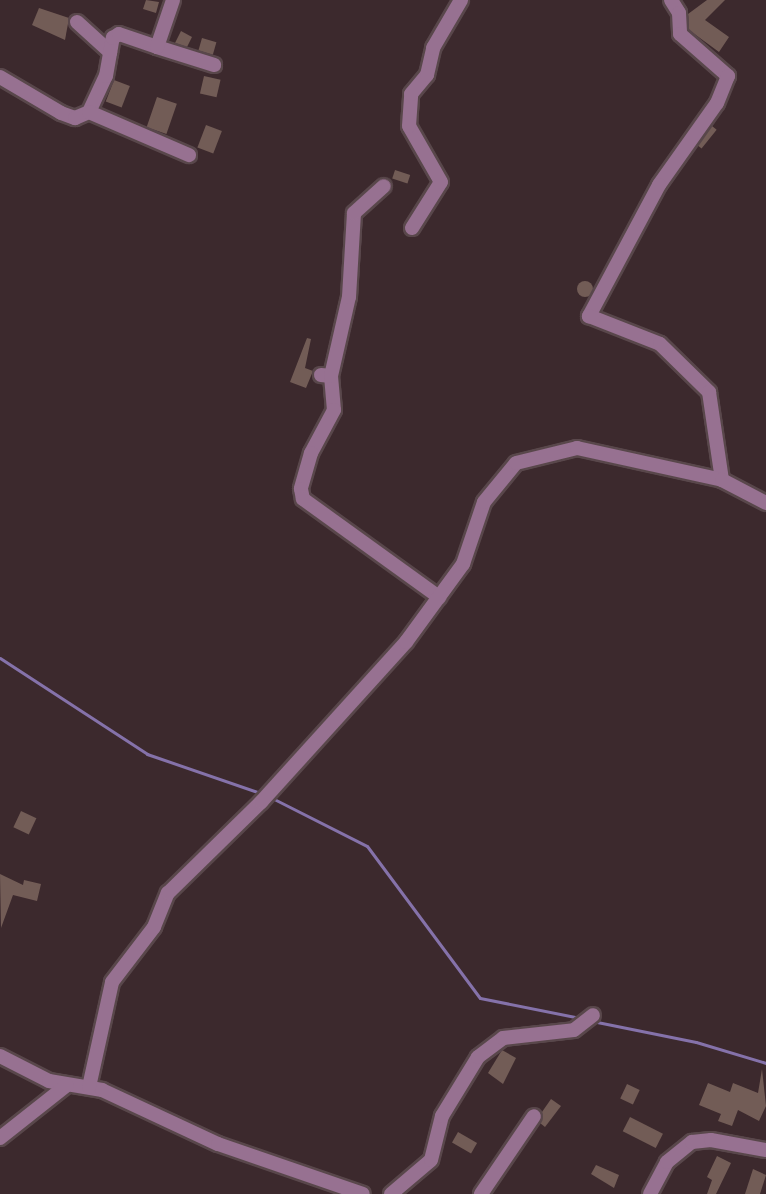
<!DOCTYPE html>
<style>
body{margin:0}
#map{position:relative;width:766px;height:1194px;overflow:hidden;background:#3c292d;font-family:Cabin,sans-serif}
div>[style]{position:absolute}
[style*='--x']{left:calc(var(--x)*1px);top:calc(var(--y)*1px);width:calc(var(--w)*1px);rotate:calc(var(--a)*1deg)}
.stream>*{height:3px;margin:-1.5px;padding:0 1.5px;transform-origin:1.5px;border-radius:1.5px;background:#8572aa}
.building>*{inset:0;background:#725c56;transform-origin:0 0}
.round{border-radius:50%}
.roads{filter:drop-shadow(2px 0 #59474b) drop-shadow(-2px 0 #59474b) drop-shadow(0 2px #59474b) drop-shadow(0 -2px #59474b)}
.minor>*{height:14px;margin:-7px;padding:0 7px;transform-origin:7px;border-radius:7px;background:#977191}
span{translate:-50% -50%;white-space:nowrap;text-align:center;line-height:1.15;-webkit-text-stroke:5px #3c292d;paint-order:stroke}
</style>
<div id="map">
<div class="stream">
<i style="--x:0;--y:658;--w:176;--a:33.1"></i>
<i style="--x:147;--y:754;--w:123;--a:19"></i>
<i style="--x:272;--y:798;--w:106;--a:26.8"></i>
<i style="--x:367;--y:846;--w:189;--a:53.4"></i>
<i style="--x:480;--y:998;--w:102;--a:11.3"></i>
<i style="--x:592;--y:1021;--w:106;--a:11.4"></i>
<i style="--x:696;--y:1042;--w:73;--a:16.7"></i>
</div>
<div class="building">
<i style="clip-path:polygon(146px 0,159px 2px,156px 13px,143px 9px)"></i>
<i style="clip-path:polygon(707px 0,725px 0,705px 20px,729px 37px,719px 52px,689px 30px,688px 14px)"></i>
<i style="clip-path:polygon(39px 8px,69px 18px,65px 40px,32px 25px)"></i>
<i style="clip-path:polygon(181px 31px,192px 37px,187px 47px,175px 43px)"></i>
<i style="left:202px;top:38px;width:15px;height:13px;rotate:16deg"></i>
<i style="left:204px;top:76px;width:17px;height:18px;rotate:13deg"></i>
<i style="left:114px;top:80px;width:17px;height:23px;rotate:21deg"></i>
<i style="left:157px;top:97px;width:21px;height:32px;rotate:19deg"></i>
<i style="left:206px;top:125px;width:17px;height:24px;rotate:21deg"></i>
<i style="left:712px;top:126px;width:6px;height:24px;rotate:39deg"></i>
<i style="left:395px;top:170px;width:16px;height:9px;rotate:18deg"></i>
<i class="round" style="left:577px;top:281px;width:16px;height:16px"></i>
<i style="clip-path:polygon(307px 338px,311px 339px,305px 368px,313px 371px,306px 388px,290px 382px)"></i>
<i style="left:21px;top:811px;width:17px;height:18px;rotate:25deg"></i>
<i style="clip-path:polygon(0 874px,23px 885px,24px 880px,41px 884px,37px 901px,13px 895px,1px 928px)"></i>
<i style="clip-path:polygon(502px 1050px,516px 1058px,503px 1084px,488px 1073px)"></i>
<i style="clip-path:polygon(762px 1069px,766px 1106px,759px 1121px,738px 1110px,732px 1126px,718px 1121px,721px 1114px,699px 1105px,708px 1083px,730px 1092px,733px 1083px,758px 1093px)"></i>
<i style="left:627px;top:1084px;width:14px;height:16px;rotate:25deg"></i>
<i style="clip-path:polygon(551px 1099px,561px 1106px,545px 1127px,540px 1123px,542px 1112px)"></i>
<i style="left:630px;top:1117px;width:37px;height:16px;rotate:27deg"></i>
<i style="left:458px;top:1132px;width:22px;height:12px;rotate:30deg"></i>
<i style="clip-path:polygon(717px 1156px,731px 1163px,716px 1194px,707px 1194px,712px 1180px,707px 1177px)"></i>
<i style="clip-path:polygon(596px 1165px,619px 1175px,614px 1188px,591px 1174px)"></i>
<i style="clip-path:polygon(753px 1169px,766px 1175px,760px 1194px,745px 1194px)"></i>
</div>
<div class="roads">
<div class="minor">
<i style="--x:671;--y:0;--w:15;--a:58"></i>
<i style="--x:679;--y:13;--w:21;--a:87"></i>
<i style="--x:680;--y:34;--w:64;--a:41.2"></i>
<i style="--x:728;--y:76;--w:29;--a:112"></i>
<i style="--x:717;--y:103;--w:100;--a:125.3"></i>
<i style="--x:659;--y:185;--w:149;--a:118.1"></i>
<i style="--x:589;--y:316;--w:76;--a:21.5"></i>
<i style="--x:660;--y:344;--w:69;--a:44.4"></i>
<i style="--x:709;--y:392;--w:89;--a:81.6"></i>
<i style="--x:77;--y:22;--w:45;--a:42.3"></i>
<i style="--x:157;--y:47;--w:60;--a:17.5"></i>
<i style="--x:0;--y:77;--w:71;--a:30.5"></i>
<i style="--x:61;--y:113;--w:15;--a:20"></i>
<i style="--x:75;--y:118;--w:15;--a:-23"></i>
<i style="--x:89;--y:112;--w:40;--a:-65"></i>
<i style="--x:106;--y:76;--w:39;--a:-80"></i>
<i style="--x:113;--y:38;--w:7;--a:-34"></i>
<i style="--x:119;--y:34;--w:40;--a:18.9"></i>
<i style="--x:157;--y:47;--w:50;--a:-71.2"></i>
<i style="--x:89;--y:112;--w:109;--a:23.3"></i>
<i style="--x:412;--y:228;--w:54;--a:-57.8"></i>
<i style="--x:441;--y:182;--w:64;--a:-119.7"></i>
<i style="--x:409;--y:126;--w:32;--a:-86"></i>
<i style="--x:411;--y:94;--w:25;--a:-50"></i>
<i style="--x:427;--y:75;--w:28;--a:-77"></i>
<i style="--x:433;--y:48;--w:56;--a:-59.7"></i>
<i style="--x:321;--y:375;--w:10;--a:6"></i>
<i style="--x:331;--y:376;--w:34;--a:85"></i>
<i style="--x:334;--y:410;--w:49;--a:118.1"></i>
<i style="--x:311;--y:453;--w:37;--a:106"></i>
<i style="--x:301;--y:489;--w:10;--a:79"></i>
<i style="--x:303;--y:499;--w:168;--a:35.8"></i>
<i style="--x:331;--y:376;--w:81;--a:-77.2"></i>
<i style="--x:349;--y:297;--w:84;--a:-86.6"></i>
<i style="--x:354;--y:213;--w:40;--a:-42"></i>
<i style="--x:0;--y:1056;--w:55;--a:27"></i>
<i style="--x:49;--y:1081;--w:54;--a:9.6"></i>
<i style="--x:102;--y:1090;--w:128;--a:25"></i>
<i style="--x:218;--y:1144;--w:153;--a:19"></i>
<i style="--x:89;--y:1087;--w:107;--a:-77.6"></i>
<i style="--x:112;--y:982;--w:69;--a:-52.6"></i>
<i style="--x:154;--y:927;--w:37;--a:-68"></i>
<i style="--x:168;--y:893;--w:130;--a:-44.4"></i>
<i style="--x:261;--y:802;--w:216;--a:-47.8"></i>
<i style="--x:406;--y:642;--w:97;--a:-53.8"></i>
<i style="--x:463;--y:564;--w:65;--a:-71.3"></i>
<i style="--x:484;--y:502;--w:50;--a:-50.6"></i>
<i style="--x:516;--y:463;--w:63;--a:-13.8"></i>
<i style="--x:577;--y:448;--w:148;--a:12.4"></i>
<i style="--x:722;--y:480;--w:50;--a:27.6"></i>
<i style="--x:0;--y:1138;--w:85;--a:-38.3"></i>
<i style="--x:391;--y:1194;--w:52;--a:-40.4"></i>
<i style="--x:431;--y:1160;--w:45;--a:-76"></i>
<i style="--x:442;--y:1116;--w:69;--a:-58.6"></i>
<i style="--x:478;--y:1057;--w:31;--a:-37"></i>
<i style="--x:503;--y:1038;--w:71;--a:-6.4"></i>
<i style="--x:574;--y:1030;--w:24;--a:-38"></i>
<i style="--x:481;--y:1194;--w:94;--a:-55.8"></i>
<i style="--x:650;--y:1194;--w:36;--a:-62"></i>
<i style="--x:667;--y:1162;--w:32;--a:-39"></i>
<i style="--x:692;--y:1142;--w:19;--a:-6"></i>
<i style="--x:711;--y:1140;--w:56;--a:10.3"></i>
</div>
</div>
</div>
